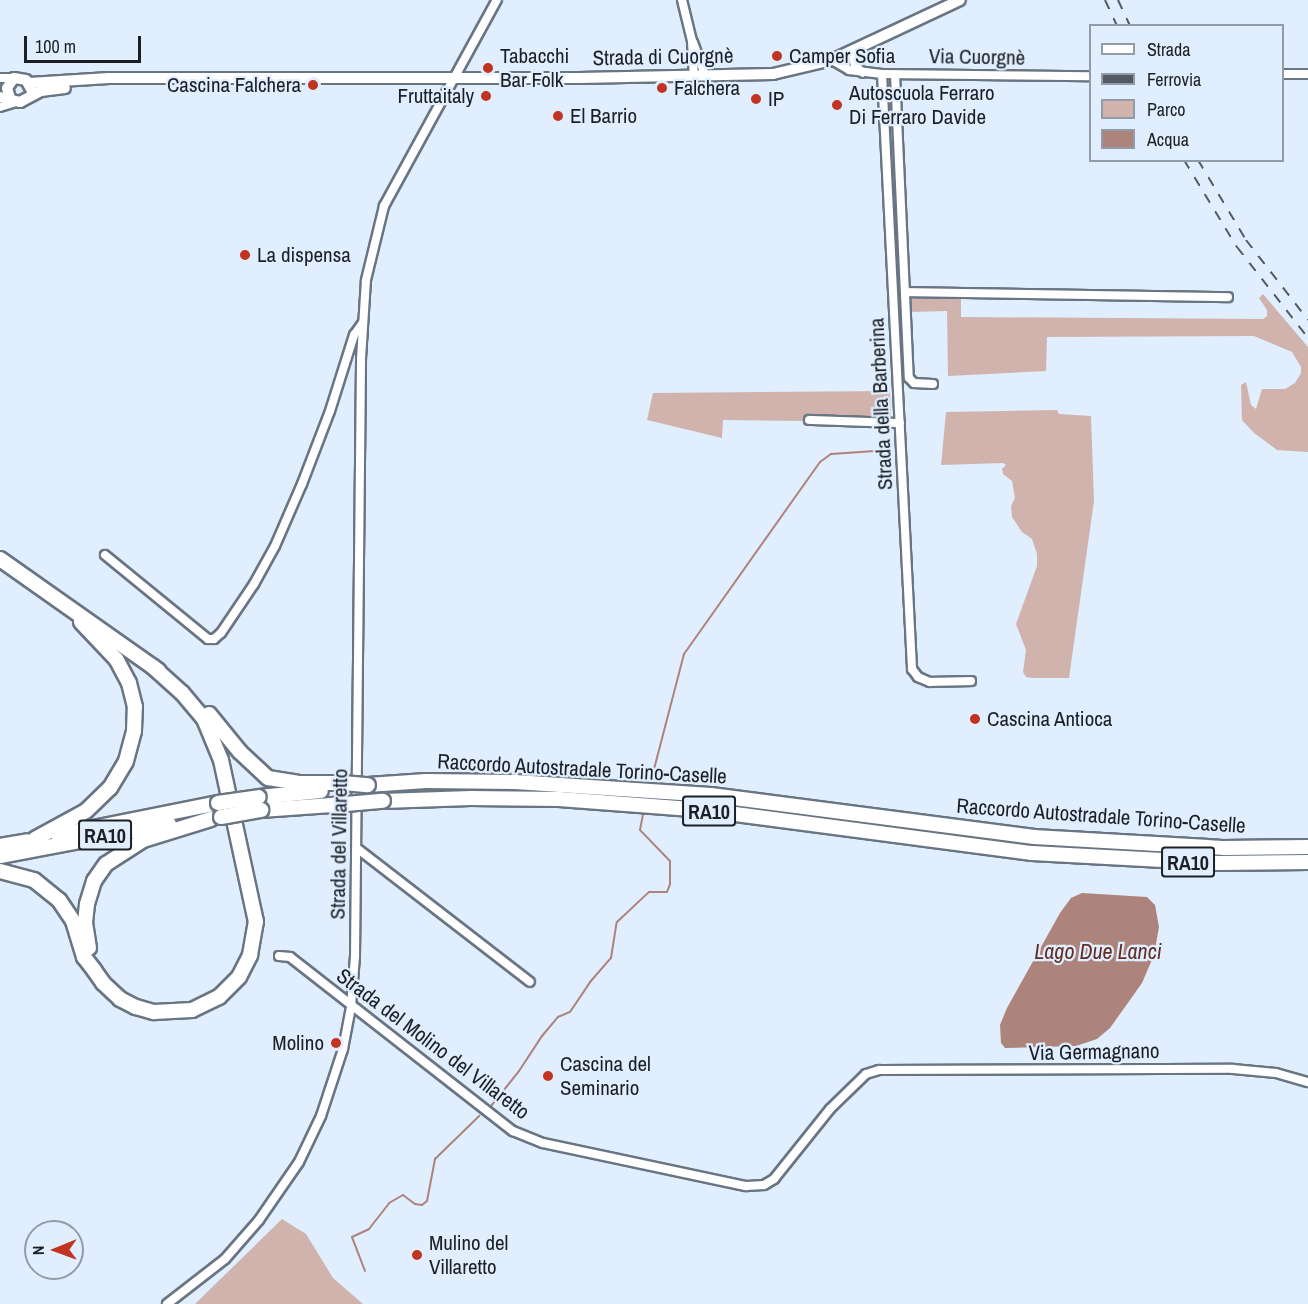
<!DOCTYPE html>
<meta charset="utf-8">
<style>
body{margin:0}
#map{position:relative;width:1308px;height:1304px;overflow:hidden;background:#e0eefe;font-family:"Archivo Narrow",sans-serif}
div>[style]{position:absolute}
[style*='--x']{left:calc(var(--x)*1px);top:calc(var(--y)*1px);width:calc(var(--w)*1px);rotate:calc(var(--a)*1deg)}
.green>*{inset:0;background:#d0b3ad}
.water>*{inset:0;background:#ac847c}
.stream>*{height:2px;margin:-1px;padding:0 1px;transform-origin:1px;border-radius:1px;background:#ac847c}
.roads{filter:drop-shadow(2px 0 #697583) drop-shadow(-2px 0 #697583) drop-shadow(0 2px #697583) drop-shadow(0 -2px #697583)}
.minor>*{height:8px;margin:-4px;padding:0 4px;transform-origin:4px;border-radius:4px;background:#fff}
.secondary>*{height:10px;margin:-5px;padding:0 5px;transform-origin:5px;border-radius:5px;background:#fff}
.motorway>*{height:14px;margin:-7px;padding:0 7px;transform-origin:7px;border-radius:7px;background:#fff}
.rail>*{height:2px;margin-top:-1px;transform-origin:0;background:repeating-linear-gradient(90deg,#545a63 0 10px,transparent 0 20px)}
.bridges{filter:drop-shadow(2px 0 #697583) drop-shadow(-2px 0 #697583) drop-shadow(0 2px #697583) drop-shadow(0 -2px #697583)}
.motorway-bridge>*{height:14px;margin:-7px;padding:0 7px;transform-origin:7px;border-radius:7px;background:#fff}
.dots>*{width:16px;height:16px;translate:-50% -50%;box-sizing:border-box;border:3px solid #e0eefe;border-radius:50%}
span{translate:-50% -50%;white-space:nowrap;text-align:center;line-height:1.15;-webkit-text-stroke:4.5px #e0eefe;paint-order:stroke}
.shield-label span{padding:2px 4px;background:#e0eefe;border:2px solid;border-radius:4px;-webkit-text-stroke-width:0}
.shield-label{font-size:20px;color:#1c2026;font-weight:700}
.poi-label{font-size:21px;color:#1c2026}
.left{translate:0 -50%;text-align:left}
.right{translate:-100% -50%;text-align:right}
.street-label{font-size:21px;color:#1c2026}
.water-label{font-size:22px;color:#632d24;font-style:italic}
.legend{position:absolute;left:1089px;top:24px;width:195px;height:138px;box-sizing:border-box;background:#e0eefe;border:2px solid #929ca8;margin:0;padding:8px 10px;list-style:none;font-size:18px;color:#1c2026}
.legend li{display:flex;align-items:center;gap:12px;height:30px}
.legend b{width:30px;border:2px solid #929ca8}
.north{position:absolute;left:24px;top:1220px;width:60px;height:60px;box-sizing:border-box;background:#e0eefe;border:2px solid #929ca8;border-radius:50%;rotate:269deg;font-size:16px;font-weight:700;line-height:24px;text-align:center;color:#1c2026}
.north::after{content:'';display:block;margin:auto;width:21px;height:27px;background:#c03421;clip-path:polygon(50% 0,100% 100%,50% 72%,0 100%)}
.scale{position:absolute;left:24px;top:36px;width:117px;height:27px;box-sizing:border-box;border:3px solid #1c2026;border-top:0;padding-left:8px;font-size:18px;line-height:21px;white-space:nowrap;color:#1c2026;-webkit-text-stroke:4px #e0eefe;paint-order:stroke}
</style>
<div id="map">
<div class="green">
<i style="clip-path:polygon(1263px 294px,1308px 347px,1308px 452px,1277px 450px,1254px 433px,1242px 420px,1241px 385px,1246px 382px,1251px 405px,1256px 409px,1262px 389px,1285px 389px,1295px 383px,1301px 373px,1301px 367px,1292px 352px,1254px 336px,1047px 337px,1046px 371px,948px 376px,947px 311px,909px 312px,908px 297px,961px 296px,961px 317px,1263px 319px,1267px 316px,1267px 310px,1259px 298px)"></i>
<i style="clip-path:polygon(890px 391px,891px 422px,723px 420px,722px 438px,647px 420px,653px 393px)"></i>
<i style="clip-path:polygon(1057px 410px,1059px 414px,1091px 416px,1094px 501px,1069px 678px,1032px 678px,1026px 677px,1023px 672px,1026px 650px,1016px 624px,1037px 566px,1037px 554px,1032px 539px,1022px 532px,1012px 517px,1011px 506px,1015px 498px,1012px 481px,1003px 474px,1002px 469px,1006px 465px,1003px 463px,941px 465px,946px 412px)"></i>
<i style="clip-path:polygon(282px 1219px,306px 1234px,333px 1278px,363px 1304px,195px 1304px)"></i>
</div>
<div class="water">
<i style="clip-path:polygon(1082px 893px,1147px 897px,1155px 905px,1159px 927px,1154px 955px,1142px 983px,1110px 1028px,1097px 1039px,1076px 1046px,1005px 1048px,1001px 1043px,1000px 1025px,1007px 1008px,1060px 913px,1071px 898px)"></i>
</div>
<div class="stream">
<i style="--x:648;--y:783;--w:11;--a:-63"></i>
<i style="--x:653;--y:773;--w:123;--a:-75.4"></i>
<i style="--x:684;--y:654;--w:235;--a:-54.7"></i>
<i style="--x:820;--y:462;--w:14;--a:-36"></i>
<i style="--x:831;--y:454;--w:59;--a:-3.9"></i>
<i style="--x:491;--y:1106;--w:45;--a:-51.3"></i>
<i style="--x:519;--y:1071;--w:42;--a:-56.7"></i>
<i style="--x:542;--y:1036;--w:25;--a:-50"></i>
<i style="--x:558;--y:1017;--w:13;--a:-23"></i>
<i style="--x:570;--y:1012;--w:36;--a:-56"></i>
<i style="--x:590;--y:982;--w:32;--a:-49"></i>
<i style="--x:611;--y:958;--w:36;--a:-81"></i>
<i style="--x:617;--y:922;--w:44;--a:-43.2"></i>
<i style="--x:649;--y:892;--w:18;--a:0"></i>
<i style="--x:667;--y:892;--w:9;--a:-69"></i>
<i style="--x:670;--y:884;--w:23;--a:-90"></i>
<i style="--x:670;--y:861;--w:43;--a:-134.1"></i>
<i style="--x:640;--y:830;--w:16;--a:-79"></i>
<i style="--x:365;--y:1271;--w:36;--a:-111"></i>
<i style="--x:352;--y:1237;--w:19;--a:-25"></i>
<i style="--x:369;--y:1229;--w:33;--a:-52"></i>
<i style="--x:389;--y:1203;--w:16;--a:-30"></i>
<i style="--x:403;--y:1195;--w:15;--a:37"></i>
<i style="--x:415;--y:1204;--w:7;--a:8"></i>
<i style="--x:422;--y:1205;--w:6;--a:-39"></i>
<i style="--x:427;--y:1201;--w:43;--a:-79.2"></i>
<i style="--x:435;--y:1159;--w:62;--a:-44.3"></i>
</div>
<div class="roads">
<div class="minor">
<i style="--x:682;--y:0;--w:42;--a:76.3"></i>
<i style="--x:692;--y:41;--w:34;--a:87"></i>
<i style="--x:693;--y:42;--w:35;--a:70"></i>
<i style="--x:851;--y:52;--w:14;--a:73"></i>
<i style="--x:855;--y:65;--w:11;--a:45"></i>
<i style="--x:832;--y:60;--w:20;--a:30"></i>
<i style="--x:849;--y:70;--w:33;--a:7"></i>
<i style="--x:882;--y:74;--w:208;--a:0.6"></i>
<i style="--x:882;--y:74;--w:596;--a:87.11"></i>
<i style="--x:912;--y:669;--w:10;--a:53"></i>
<i style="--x:918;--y:677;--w:13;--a:23"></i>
<i style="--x:930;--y:682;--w:41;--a:-1.4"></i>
<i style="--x:895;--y:74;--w:304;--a:87.4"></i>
<i style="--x:909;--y:378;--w:7;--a:45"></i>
<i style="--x:914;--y:383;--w:19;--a:3"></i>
<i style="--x:1282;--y:74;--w:26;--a:0"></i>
<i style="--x:0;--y:78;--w:14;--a:0"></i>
<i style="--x:0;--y:107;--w:17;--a:-17"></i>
<i style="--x:905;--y:292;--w:323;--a:0.9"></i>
<i style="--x:809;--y:420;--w:91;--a:1.9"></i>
<i style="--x:105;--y:555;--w:133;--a:39.2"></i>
<i style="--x:208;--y:639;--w:6;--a:0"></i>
<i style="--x:214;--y:639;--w:9;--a:-41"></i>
<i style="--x:221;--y:633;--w:59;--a:-56"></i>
<i style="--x:254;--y:584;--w:43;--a:-61.1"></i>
<i style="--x:275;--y:546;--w:68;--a:-66.5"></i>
<i style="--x:302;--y:484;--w:78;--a:-69"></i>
<i style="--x:330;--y:411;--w:80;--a:-72.5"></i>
<i style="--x:354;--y:335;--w:14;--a:-54"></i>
<i style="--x:358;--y:849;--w:217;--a:37.7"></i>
<i style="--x:279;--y:956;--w:11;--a:5"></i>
<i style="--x:290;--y:957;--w:283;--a:38"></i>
<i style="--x:513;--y:1131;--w:32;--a:22"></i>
<i style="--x:543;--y:1143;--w:208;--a:12"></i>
<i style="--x:746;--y:1186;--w:18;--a:-3"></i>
<i style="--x:764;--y:1185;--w:12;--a:-31"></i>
<i style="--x:774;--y:1179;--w:90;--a:-51.3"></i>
<i style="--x:830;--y:1109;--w:50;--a:-44.2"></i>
<i style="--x:866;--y:1074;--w:14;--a:-17"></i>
<i style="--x:879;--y:1070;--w:354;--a:-0.2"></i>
<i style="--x:1233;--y:1069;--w:43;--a:5.3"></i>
<i style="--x:1276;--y:1073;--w:33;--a:16"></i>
<i style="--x:167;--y:1304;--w:73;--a:-37.8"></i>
<i style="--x:225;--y:1259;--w:52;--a:-48.9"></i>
<i style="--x:259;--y:1220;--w:70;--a:-55.4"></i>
<i style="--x:299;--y:1162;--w:51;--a:-64.4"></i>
<i style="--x:321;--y:1116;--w:71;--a:-71.8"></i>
<i style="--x:343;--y:1049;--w:43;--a:-79.2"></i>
<i style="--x:351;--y:1007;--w:51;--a:-85.5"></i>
<i style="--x:355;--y:956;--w:597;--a:-89.42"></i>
<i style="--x:361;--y:359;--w:79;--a:-86.4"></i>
<i style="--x:366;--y:280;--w:76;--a:-76.3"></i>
<i style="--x:384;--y:206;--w:235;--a:-61.3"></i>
</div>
<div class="secondary">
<i style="--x:29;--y:83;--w:80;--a:-3.6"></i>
<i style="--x:109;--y:78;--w:470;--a:0"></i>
<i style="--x:579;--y:78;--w:194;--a:-1.2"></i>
<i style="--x:773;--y:74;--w:61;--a:-13.3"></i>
<i style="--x:832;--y:60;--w:141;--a:-25.1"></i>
<i style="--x:0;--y:97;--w:21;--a:14"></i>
<i style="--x:20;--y:102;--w:24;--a:-28"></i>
<i style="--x:41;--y:91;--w:24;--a:-7"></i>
<i style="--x:10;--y:98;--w:10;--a:-107"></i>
<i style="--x:7;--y:88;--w:12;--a:-55"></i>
<i style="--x:14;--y:78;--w:12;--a:9"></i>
<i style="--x:26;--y:80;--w:10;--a:61"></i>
</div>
<div class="motorway">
<i style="--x:0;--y:559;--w:194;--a:35.2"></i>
<i style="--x:209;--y:714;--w:49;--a:50.8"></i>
<i style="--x:240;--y:752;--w:38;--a:43"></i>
<i style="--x:268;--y:778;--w:30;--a:9"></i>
<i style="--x:298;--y:783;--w:45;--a:0"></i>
<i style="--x:368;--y:785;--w:58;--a:-3.9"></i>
<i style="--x:426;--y:781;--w:89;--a:0.6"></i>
<i style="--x:515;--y:782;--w:196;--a:3.8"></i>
<i style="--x:711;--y:795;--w:326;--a:7.4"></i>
<i style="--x:1034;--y:837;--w:189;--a:3.3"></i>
<i style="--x:1223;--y:848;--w:85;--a:-0.7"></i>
<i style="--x:259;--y:797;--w:62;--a:-5.5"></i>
<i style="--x:383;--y:801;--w:88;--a:-2"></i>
<i style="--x:471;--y:798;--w:88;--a:0.7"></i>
<i style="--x:559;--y:799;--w:146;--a:4.3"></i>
<i style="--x:705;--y:810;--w:330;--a:7.5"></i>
<i style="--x:1032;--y:853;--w:187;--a:3.1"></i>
<i style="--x:1219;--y:863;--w:89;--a:-0.6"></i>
<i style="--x:261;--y:810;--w:85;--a:-4"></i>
<i style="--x:58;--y:835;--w:163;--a:-11.3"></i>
<i style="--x:35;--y:839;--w:58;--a:-28.8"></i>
<i style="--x:86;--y:811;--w:33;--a:-44"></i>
<i style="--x:110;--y:788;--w:31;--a:-59"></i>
<i style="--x:126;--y:761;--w:31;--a:-75"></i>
<i style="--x:134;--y:731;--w:24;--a:-88"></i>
<i style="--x:135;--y:707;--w:25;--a:-104"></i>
<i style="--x:129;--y:683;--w:27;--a:-118"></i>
<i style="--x:116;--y:659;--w:51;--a:-133.4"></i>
<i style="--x:0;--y:846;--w:27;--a:-10"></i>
<i style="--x:0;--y:856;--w:172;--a:-10.7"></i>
<i style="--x:0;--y:871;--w:35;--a:15"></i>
<i style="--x:34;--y:880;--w:32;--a:39"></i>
<i style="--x:59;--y:900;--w:25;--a:56"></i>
<i style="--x:73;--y:921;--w:38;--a:73"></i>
<i style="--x:84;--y:957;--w:16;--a:52"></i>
<i style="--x:94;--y:970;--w:16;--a:55"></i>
<i style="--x:103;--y:983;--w:23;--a:43"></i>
<i style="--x:120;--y:999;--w:18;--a:27"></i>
<i style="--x:136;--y:1007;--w:19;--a:16"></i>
<i style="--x:154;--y:1012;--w:38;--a:-3"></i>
<i style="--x:192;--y:1010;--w:30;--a:-26"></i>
<i style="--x:219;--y:997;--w:28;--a:-45"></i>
<i style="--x:239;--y:977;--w:25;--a:-63"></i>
<i style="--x:250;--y:955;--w:34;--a:-80"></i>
<i style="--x:256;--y:922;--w:166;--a:-102.2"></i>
<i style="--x:221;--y:760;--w:44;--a:-112.5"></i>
<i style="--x:204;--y:719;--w:34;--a:-130"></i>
<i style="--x:182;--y:693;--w:40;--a:-138"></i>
<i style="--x:89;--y:948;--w:25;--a:-99"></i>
<i style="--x:85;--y:923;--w:19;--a:-84"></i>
<i style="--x:87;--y:904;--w:24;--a:-73"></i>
<i style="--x:94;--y:881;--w:21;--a:-55"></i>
<i style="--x:106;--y:864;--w:44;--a:-33"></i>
<i style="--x:143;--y:840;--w:71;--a:-17.2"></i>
</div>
</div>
<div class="rail">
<i style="--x:1105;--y:0;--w:29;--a:65"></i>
<i style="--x:1118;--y:0;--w:29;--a:65"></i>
<i style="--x:1184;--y:160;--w:102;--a:58.7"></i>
<i style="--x:1237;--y:247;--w:115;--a:52"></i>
<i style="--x:1198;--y:160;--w:93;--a:59"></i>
<i style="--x:1246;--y:240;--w:101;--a:52.2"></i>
</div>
<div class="bridges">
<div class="motorway-bridge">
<i style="--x:343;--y:783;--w:25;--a:5"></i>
<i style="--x:218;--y:803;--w:41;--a:-8.3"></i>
<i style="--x:346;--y:804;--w:37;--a:-5"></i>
<i style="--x:221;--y:817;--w:41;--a:-9.9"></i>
</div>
</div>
<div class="dots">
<i style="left:777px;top:56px;background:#c03421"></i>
<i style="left:488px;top:68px;background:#c03421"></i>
<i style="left:313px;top:85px;background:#c03421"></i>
<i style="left:662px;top:88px;background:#c03421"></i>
<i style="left:486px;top:96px;background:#c03421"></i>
<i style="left:756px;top:99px;background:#c03421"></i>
<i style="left:837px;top:105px;background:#c03421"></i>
<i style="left:558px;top:116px;background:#c03421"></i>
<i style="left:245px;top:255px;background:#c03421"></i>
<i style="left:975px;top:719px;background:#c03421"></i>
<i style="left:336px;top:1043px;background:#c03421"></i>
<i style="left:548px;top:1076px;background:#c03421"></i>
<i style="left:417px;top:1255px;background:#c03421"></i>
</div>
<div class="shield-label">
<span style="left:709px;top:811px">RA10</span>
<span style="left:105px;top:835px">RA10</span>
<span style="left:1188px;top:862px">RA10</span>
</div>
<div class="poi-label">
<span class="left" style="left:500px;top:68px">Tabacchi<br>Bar Folk</span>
<span class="left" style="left:789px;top:56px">Camper Sofia</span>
<span class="right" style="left:301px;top:85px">Cascina Falchera</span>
<span class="left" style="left:674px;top:88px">Falchera</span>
<span class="left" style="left:849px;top:105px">Autoscuola Ferraro<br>Di Ferraro Davide</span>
<span class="right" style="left:474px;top:96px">Fruttaitaly</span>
<span class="left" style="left:768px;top:99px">IP</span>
<span class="left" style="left:570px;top:116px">El Barrio</span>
<span class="left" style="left:257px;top:255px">La dispensa</span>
<span class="left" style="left:987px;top:719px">Cascina Antioca</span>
<span class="right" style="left:324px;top:1043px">Molino</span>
<span class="left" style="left:560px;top:1076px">Cascina del<br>Seminario</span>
<span class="left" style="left:429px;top:1255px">Mulino del<br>Villaretto</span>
</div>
<div class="street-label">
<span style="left:663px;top:57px;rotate:-1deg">Strada di Cuorgnè</span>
<span style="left:977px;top:57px;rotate:1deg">Via Cuorgnè</span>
<span style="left:881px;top:404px;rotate:-93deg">Strada della Barberina</span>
<span style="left:582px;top:769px;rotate:3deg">Raccordo Autostradale Torino-Caselle</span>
<span style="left:1101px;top:816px;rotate:4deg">Raccordo Autostradale Torino-Caselle</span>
<span style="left:339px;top:844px;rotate:-89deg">Strada del Villaretto</span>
<span style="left:433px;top:1044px;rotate:37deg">Strada del Molino del Villaretto</span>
<span style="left:1094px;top:1052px;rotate:-1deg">Via Germagnano</span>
</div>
<div class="water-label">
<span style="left:1098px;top:952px">Lago Due Lanci</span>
</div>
<ul class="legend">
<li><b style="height:8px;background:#fff"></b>Strada</li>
<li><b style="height:8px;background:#545a63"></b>Ferrovia</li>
<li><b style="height:16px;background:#d0b3ad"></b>Parco</li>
<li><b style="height:16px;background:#ac847c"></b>Acqua</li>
</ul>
<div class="north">N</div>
<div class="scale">100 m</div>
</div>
